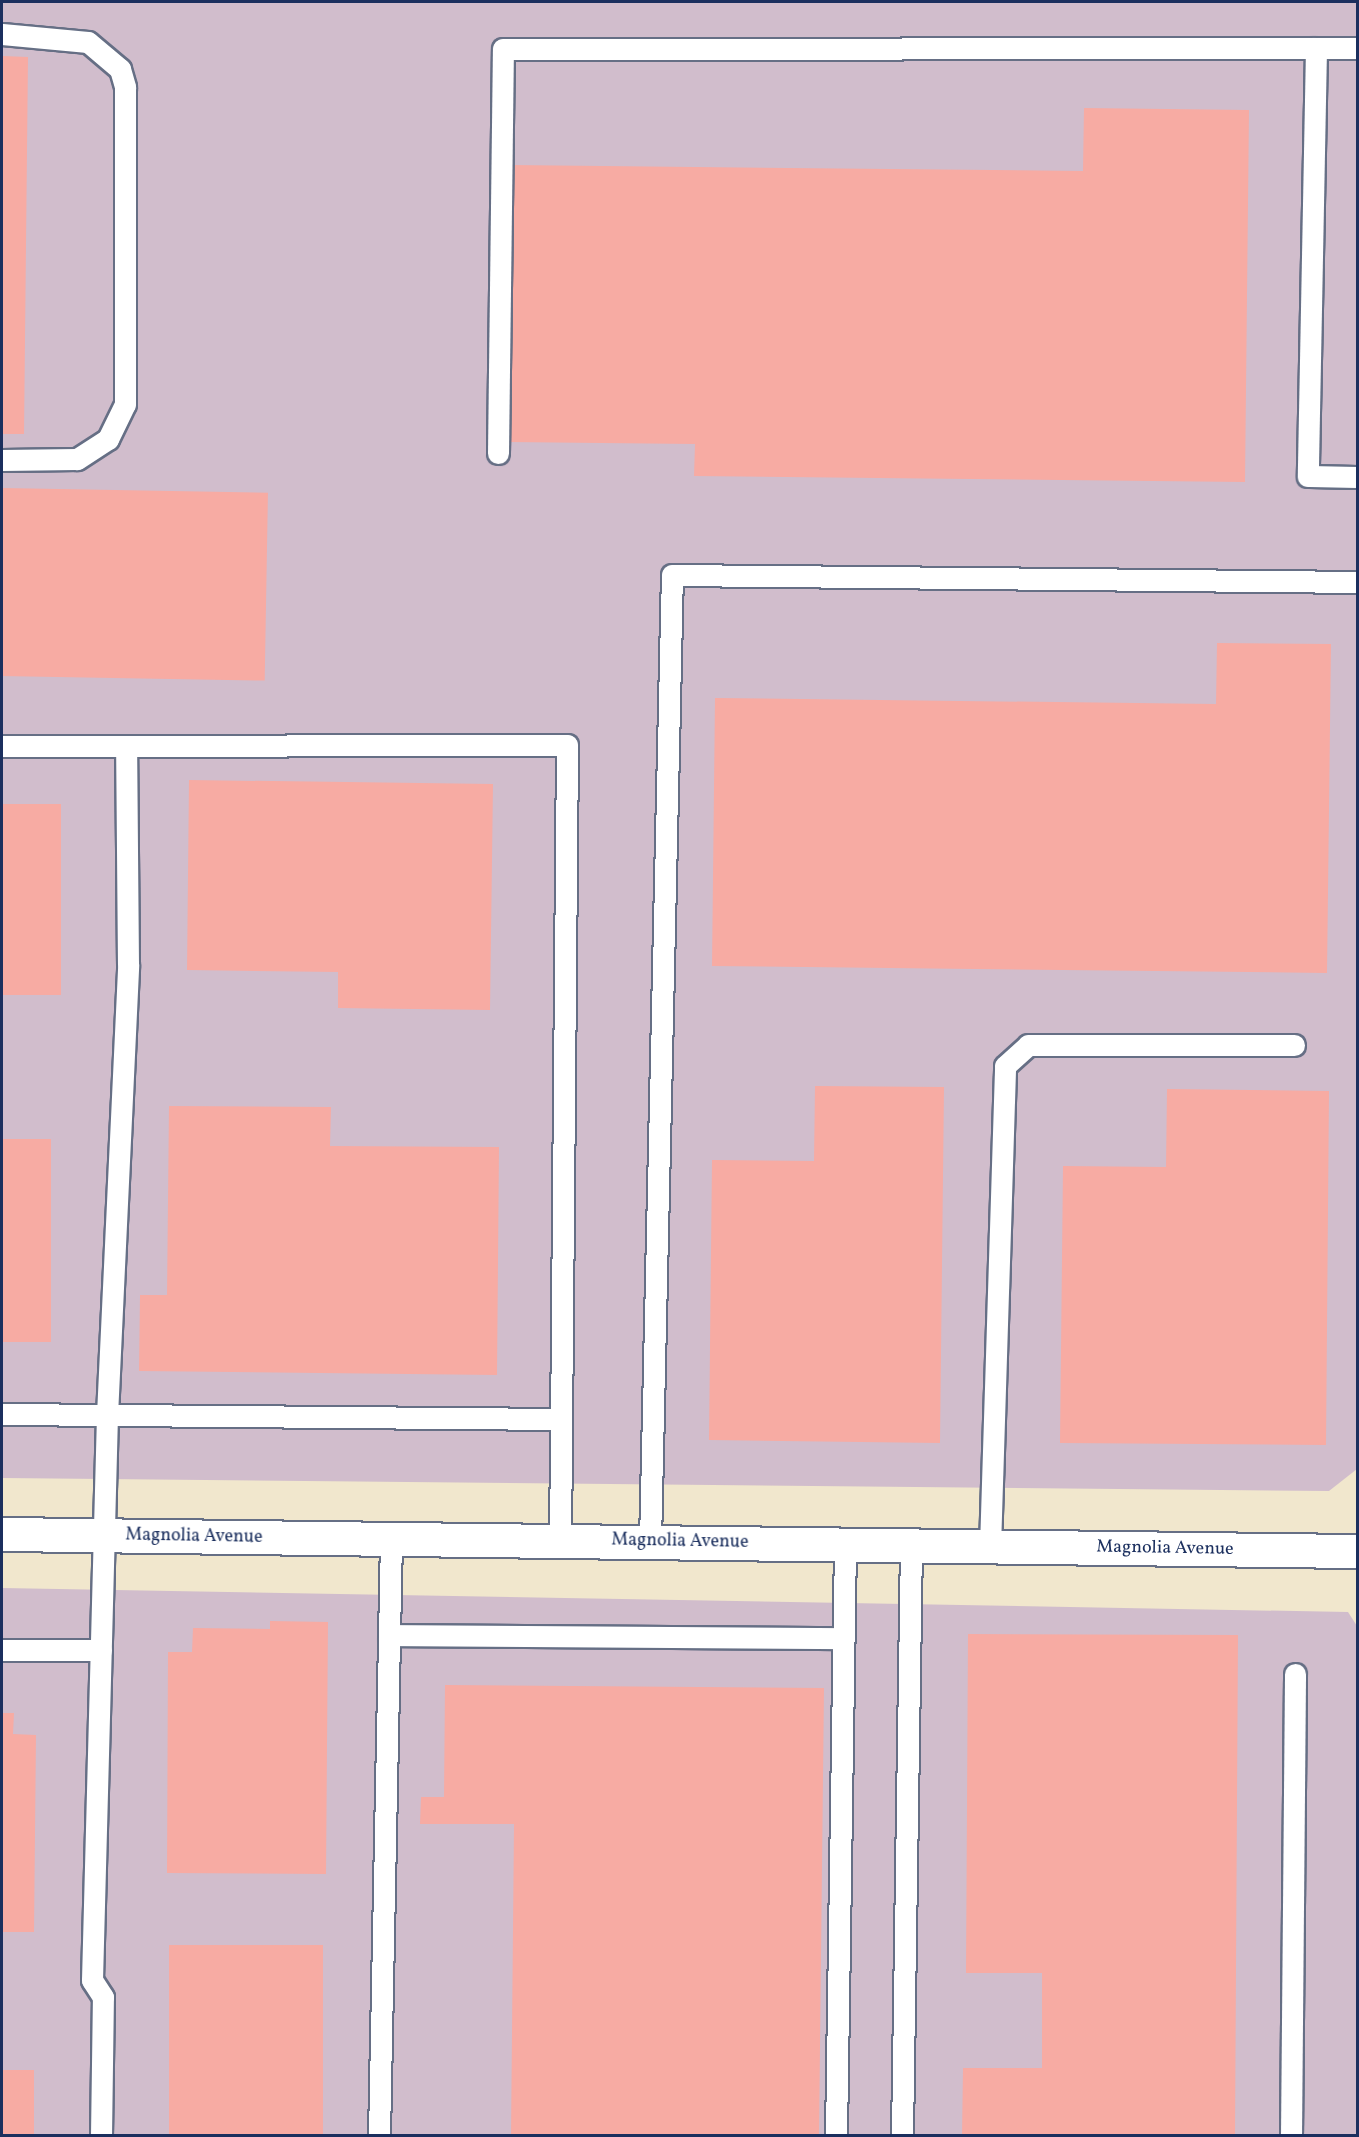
<!DOCTYPE html>
<style>
body{margin:0}
#map{position:relative;width:1359px;height:2137px;overflow:hidden;background:#f1e7cd;font-family:Vollkorn,serif}
div>[style]{position:absolute}
[style*='--x']{left:calc(var(--x)*1px);top:calc(var(--y)*1px);width:calc(var(--w)*1px);rotate:calc(var(--a)*1deg)}
.industrial>*{inset:0;background:#d1bdcc}
.building>*{inset:0;background:#f7aba3;transform-origin:0 0}
.roads{filter:drop-shadow(2px 0 #666f85) drop-shadow(-2px 0 #666f85) drop-shadow(0 2px #666f85) drop-shadow(0 -2px #666f85)}
.service>*{height:21px;margin:-10.5px;padding:0 10.5px;transform-origin:10.5px;border-radius:10.5px;background:#fff}
.tertiary>*{height:33px;margin:-16.5px;padding:0 16.5px;transform-origin:16.5px;border-radius:16.5px;background:#fff}
span{translate:-50% -50%;white-space:nowrap;text-align:center;line-height:1.15;-webkit-text-stroke:6px #fff;paint-order:stroke}
.street-label{font-size:18px;color:#1b2f5e}
.frame{position:absolute;inset:0;border:3px solid #1b2f5e;pointer-events:none}
</style>
<div id="map">
<div class="industrial">
<i style="clip-path:polygon(2px 2px,1357px 2px,1357px 1469px,1329px 1491px,2px 1478px)"></i>
<i style="clip-path:polygon(2px 1588px,1348px 1612px,1357px 1626px,1357px 2135px,2px 2136px)"></i>
</div>
<div class="building">
<i style="clip-path:polygon(2px 56px,28px 57px,24px 434px,2px 434px)"></i>
<i style="clip-path:polygon(1084px 108px,1249px 110px,1245px 482px,694px 476px,695px 444px,507px 442px,510px 165px,1083px 171px)"></i>
<i style="left:2px;top:488px;width:266px;height:188px;rotate:1deg"></i>
<i style="clip-path:polygon(1217px 643px,1331px 644px,1327px 973px,712px 966px,715px 698px,1216px 704px)"></i>
<i style="clip-path:polygon(189px 780px,493px 784px,490px 1010px,338px 1008px,338px 972px,187px 970px)"></i>
<i style="left:2px;top:804px;width:59px;height:191px"></i>
<i style="clip-path:polygon(815px 1086px,944px 1087px,940px 1443px,709px 1440px,712px 1160px,814px 1161px)"></i>
<i style="clip-path:polygon(1167px 1089px,1329px 1091px,1326px 1445px,1060px 1443px,1063px 1166px,1166px 1167px)"></i>
<i style="clip-path:polygon(169px 1106px,331px 1107px,330px 1146px,499px 1147px,497px 1375px,139px 1371px,140px 1295px,167px 1295px)"></i>
<i style="left:2px;top:1139px;width:49px;height:203px"></i>
<i style="clip-path:polygon(270px 1621px,328px 1622px,326px 1874px,167px 1873px,168px 1652px,192px 1652px,193px 1628px,270px 1629px)"></i>
<i style="clip-path:polygon(968px 1634px,1238px 1635px,1235px 2136px,962px 2136px,963px 2068px,1042px 2068px,1042px 1973px,966px 1973px)"></i>
<i style="clip-path:polygon(445px 1685px,824px 1688px,819px 2136px,511px 2136px,514px 1824px,420px 1824px,421px 1797px,444px 1797px)"></i>
<i style="clip-path:polygon(2px 1713px,14px 1713px,13px 1734px,36px 1735px,34px 1932px,2px 1932px)"></i>
<i style="left:169px;top:1945px;width:154px;height:191px"></i>
<i style="left:2px;top:2070px;width:32px;height:66px"></i>
</div>
<div class="roads">
<div class="service">
<i style="--x:2;--y:34;--w:86;--a:5.3"></i>
<i style="--x:88;--y:42;--w:42;--a:40.2"></i>
<i style="--x:120;--y:69;--w:19;--a:74"></i>
<i style="--x:125;--y:87;--w:317;--a:90"></i>
<i style="--x:125;--y:404;--w:39;--a:116"></i>
<i style="--x:108;--y:439;--w:37;--a:147"></i>
<i style="--x:77;--y:459;--w:75;--a:179.2"></i>
<i style="--x:1316;--y:48;--w:428;--a:91.1"></i>
<i style="--x:1308;--y:476;--w:50;--a:1.1"></i>
<i style="--x:498;--y:453;--w:404;--a:-89.3"></i>
<i style="--x:503;--y:49;--w:855;--a:-0.07"></i>
<i style="--x:2;--y:746;--w:565;--a:-0.1"></i>
<i style="--x:567;--y:745;--w:795;--a:90.5"></i>
<i style="--x:2;--y:1414;--w:559;--a:0.51"></i>
<i style="--x:650;--y:1542;--w:967;--a:-88.7"></i>
<i style="--x:672;--y:575;--w:686;--a:0.58"></i>
<i style="--x:990;--y:1547;--w:481;--a:-88.2"></i>
<i style="--x:1005;--y:1066;--w:31;--a:-42"></i>
<i style="--x:1028;--y:1045;--w:266;--a:0"></i>
<i style="--x:389;--y:1635;--w:454;--a:0.4"></i>
<i style="--x:2;--y:1650;--w:99;--a:0"></i>
<i style="--x:101;--y:2136;--w:139;--a:-89.2"></i>
<i style="--x:103;--y:1997;--w:20;--a:-123"></i>
<i style="--x:92;--y:1980;--w:565;--a:-88.48"></i>
<i style="--x:107;--y:1415;--w:451;--a:-87.3"></i>
<i style="--x:128;--y:964;--w:218;--a:-90.5"></i>
<i style="--x:379;--y:2136;--w:597;--a:-88.85"></i>
<i style="--x:836;--y:2136;--w:591;--a:-89.13"></i>
<i style="--x:902;--y:2136;--w:591;--a:-89.13"></i>
<i style="--x:1291;--y:2136;--w:462;--a:-89.5"></i>
</div>
<div class="tertiary">
<i style="--x:2;--y:1534;--w:1356;--a:0.72"></i>
</div>
</div>
<div class="street-label">
<span style="left:194px;top:1537px;rotate:1deg">Magnolia Avenue</span>
<span style="left:680px;top:1542px;rotate:1deg">Magnolia Avenue</span>
<span style="left:1165px;top:1549px;rotate:1deg">Magnolia Avenue</span>
</div>
<div class="frame"></div>
</div>
